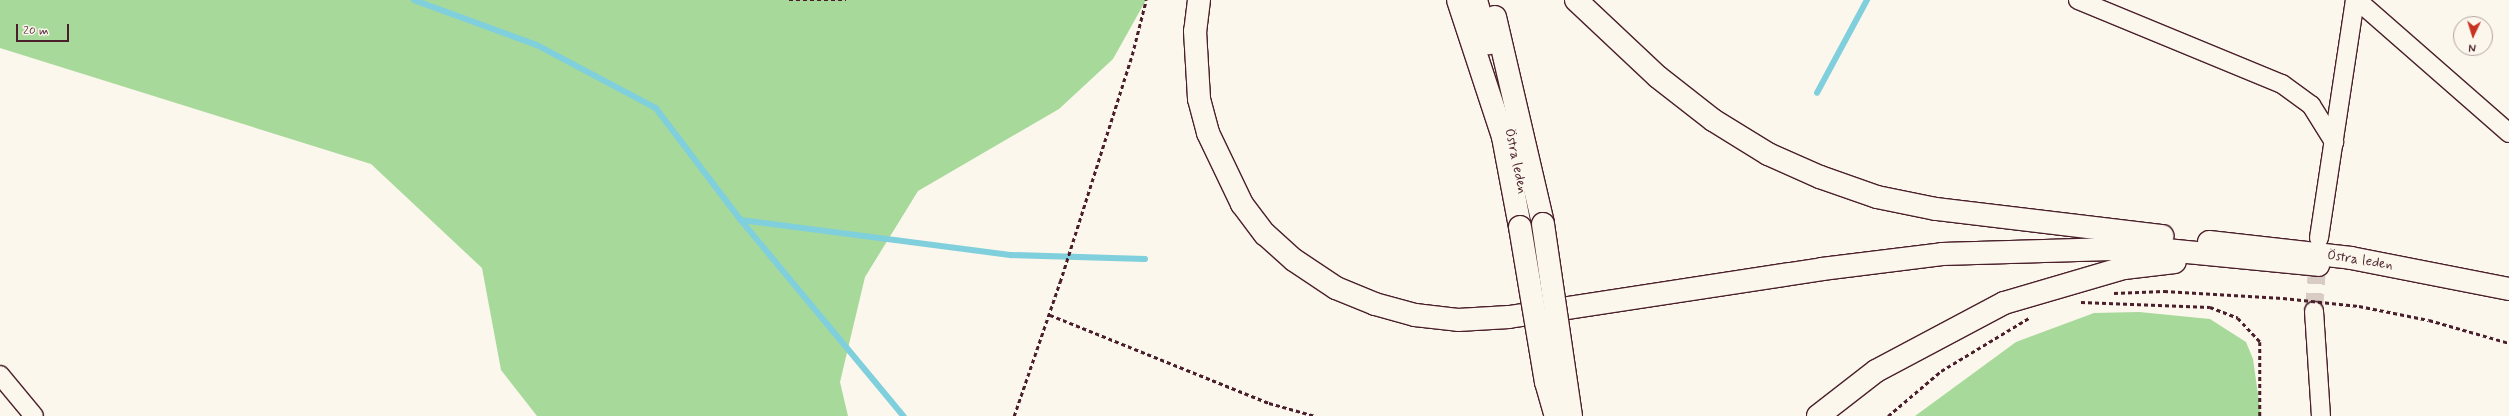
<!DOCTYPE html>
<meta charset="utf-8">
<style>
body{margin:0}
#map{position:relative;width:2509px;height:416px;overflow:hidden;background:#fbf7ec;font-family:Mynerve,sans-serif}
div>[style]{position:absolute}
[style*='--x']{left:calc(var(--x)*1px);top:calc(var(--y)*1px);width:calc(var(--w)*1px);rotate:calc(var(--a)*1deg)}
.green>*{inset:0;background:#a7d99a}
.stream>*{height:5.5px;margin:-2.75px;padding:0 2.75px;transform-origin:2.75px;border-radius:2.75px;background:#80cfdc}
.minor-tunnel>*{height:18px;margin-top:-9px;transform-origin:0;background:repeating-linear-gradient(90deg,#d8ccc5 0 18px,transparent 0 27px)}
.path>*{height:2.5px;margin-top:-1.25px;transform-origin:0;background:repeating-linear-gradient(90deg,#4a1f2b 0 4px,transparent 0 7px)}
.roads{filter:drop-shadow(1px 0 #4a1f2b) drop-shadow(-1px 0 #4a1f2b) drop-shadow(0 1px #4a1f2b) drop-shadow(0 -1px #4a1f2b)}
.minor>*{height:18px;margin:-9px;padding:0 9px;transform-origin:9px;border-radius:9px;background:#fbf7ec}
.primary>*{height:22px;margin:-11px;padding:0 11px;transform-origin:11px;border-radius:11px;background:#fbf7ec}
.trunk>*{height:22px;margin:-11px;padding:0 11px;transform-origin:11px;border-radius:11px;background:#fbf7ec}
.path-bridge>*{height:2.5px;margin-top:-1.25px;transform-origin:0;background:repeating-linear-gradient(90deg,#4a1f2b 0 4px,transparent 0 7px)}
.bridges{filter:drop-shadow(1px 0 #4a1f2b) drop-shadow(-1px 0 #4a1f2b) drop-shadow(0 1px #4a1f2b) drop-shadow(0 -1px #4a1f2b)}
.trunk-bridge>*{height:22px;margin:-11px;padding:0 11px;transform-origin:11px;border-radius:11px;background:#fbf7ec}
span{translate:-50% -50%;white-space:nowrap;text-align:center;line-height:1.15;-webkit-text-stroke:3px #fbf7ec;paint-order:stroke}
.street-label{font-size:14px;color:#4a1f2b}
.north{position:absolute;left:2453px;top:16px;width:40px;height:40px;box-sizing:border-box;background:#fbf7ec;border:1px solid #b4a19f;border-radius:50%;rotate:184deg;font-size:11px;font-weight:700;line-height:16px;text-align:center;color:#4a1f2b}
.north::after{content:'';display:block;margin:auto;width:14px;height:18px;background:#c8321e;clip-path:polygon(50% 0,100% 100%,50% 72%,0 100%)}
.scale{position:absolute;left:16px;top:24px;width:53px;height:18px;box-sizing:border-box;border:2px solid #4a1f2b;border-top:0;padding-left:5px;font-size:12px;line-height:14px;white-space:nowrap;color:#4a1f2b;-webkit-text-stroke:3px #fbf7ec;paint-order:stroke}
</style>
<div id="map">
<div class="green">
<i style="clip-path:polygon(0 0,1146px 0,1113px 59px,1059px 109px,918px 191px,865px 277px,840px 382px,848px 416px,537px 416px,501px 370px,482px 268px,371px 164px,0 48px)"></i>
<i style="clip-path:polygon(2139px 312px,2210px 319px,2246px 342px,2253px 359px,2261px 416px,1915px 416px,2016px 342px,2094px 313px)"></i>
</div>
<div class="stream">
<i style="--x:414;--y:0;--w:131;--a:20.1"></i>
<i style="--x:537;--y:45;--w:135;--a:27.9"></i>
<i style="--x:656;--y:108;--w:141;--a:52.8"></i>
<i style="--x:741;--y:220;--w:255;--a:50.3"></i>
<i style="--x:1817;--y:93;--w:106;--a:-61.7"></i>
<i style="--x:741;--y:220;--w:273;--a:7.4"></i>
<i style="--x:1012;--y:255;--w:133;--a:1.7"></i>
</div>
<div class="minor-tunnel">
<i style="--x:2314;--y:311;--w:59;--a:-86.1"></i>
</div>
<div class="path">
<i style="--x:789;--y:0;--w:57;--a:0"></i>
<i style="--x:2114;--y:293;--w:50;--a:-2.3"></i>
<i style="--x:2164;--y:291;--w:119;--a:3.4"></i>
<i style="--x:2081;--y:302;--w:129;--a:2.2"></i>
<i style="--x:2210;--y:307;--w:30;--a:21"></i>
<i style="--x:2238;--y:318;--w:33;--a:47"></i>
<i style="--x:2260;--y:342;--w:74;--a:90"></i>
<i style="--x:2359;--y:306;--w:71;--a:11.3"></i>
<i style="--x:2429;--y:320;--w:83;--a:16"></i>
<i style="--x:1050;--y:315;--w:236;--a:21.9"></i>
<i style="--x:1269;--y:403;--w:48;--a:15.8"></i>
<i style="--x:1014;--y:416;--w:142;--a:-71.1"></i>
<i style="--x:1060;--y:282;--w:238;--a:-72.4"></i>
<i style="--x:1132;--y:55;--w:57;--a:-75.7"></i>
<i style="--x:1888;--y:416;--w:70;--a:-40.3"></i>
<i style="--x:1941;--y:371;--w:103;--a:-31.1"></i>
</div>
<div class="roads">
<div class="minor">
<i style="--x:2078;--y:0;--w:221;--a:22.4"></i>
<i style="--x:2282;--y:84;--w:36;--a:36"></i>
<i style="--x:2311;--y:105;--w:44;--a:58.1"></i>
<i style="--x:2357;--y:0;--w:202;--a:41.2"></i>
<i style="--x:2319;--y:238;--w:241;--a:-81.4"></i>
<i style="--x:2314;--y:311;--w:105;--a:86.2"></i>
<i style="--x:0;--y:375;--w:53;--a:50.3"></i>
</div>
<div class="primary">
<i style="--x:2209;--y:242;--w:143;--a:6.4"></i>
<i style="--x:2351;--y:258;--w:161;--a:11.1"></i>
</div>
<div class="trunk">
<i style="--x:1199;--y:0;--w:31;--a:97"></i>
<i style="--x:1195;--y:31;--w:68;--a:86.6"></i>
<i style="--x:1199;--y:99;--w:35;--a:75"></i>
<i style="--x:1208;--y:133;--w:79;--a:64.4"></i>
<i style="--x:1242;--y:204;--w:38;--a:53"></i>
<i style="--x:1265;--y:234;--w:39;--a:42"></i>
<i style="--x:1294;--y:260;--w:50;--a:33.7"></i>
<i style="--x:1336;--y:288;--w:42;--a:22.3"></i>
<i style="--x:1375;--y:304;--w:41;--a:15.4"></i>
<i style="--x:1415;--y:315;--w:43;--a:6.6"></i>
<i style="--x:1458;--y:320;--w:51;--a:-3.4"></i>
<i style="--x:1509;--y:317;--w:317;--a:-8.7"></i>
<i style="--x:1822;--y:269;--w:121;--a:-7.1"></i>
<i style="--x:1942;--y:254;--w:204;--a:-1.7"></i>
<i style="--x:2146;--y:248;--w:173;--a:5.6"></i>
<i style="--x:1458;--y:0;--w:144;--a:71.8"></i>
<i style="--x:1503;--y:137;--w:92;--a:79.3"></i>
<i style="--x:1476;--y:0;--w:45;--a:74.4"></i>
<i style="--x:1576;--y:0;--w:112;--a:43.2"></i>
<i style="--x:1658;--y:77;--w:70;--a:38"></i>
<i style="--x:1713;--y:120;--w:65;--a:31.7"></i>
<i style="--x:1768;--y:154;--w:57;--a:23.9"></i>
<i style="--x:1820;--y:177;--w:60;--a:19.3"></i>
<i style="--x:1877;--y:197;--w:60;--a:11.5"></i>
<i style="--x:1936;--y:209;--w:228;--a:6.8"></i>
<i style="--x:1495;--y:17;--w:212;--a:76.9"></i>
<i style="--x:1818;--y:416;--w:73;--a:-37.8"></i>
<i style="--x:1876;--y:371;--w:145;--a:-28"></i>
<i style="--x:2004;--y:303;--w:125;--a:-16.3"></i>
<i style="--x:2124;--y:268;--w:51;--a:-6.7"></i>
</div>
</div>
<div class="path-bridge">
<i style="--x:2283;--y:298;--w:76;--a:6"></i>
</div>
<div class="bridges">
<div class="trunk-bridge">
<i style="--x:1543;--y:224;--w:194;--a:81.7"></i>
<i style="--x:1520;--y:227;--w:157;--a:80.5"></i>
<i style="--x:1546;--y:382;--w:35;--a:74"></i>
</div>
</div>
<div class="street-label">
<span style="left:1516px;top:161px;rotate:78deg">Östra leden</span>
<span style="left:2360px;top:260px;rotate:9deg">Östra leden</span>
</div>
<div class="north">N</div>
<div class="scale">20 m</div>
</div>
